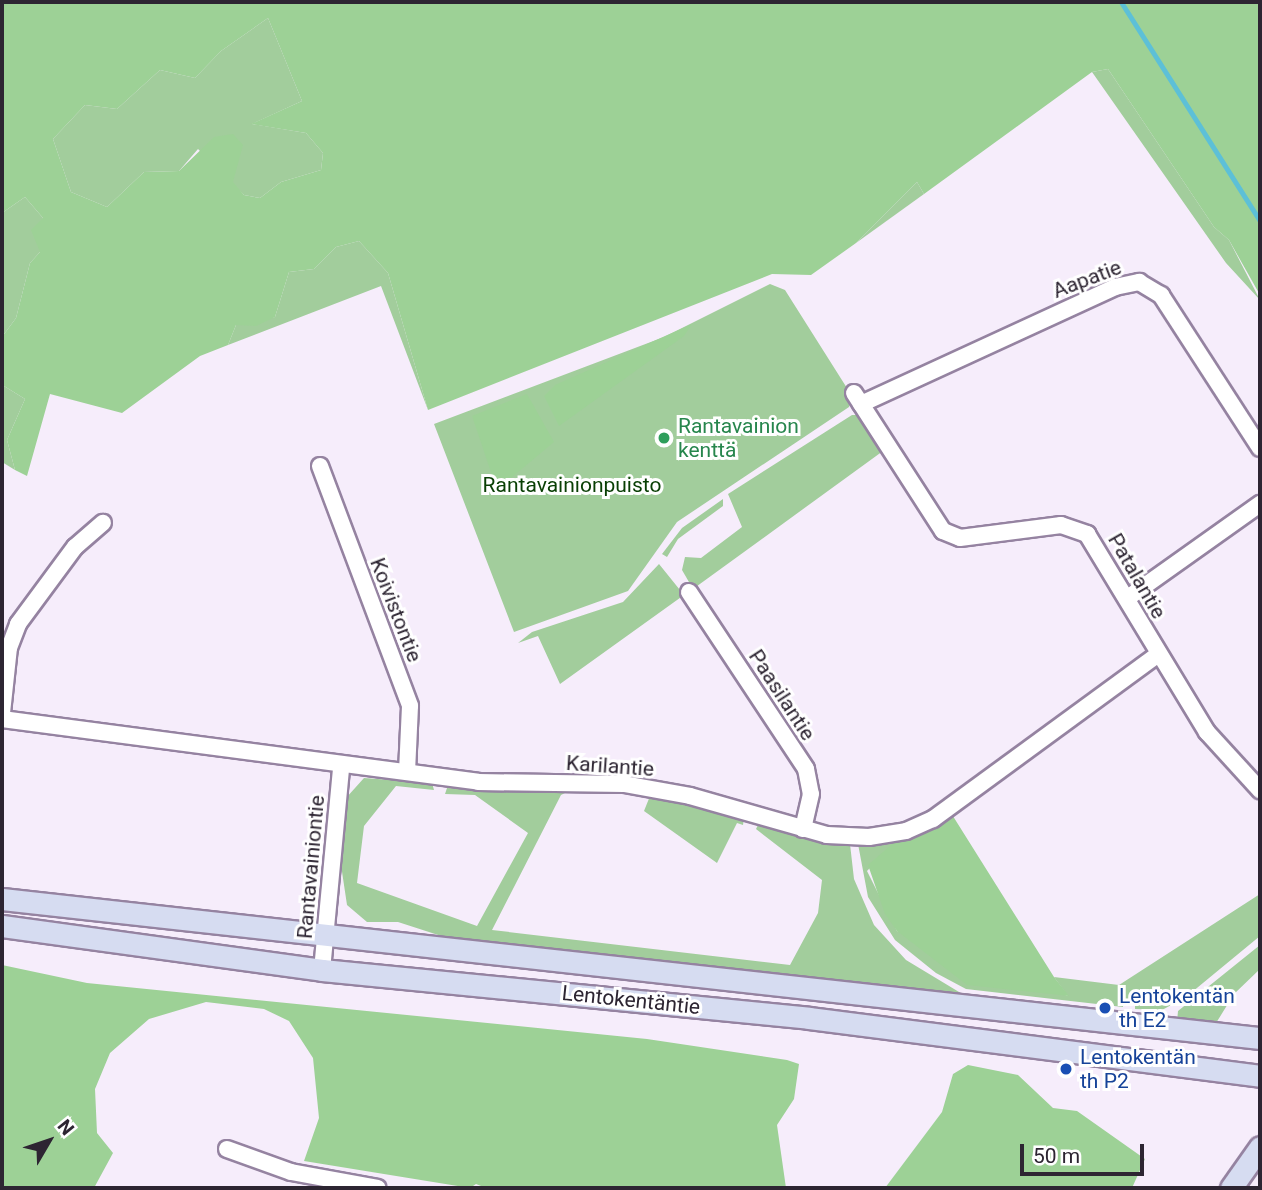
<!DOCTYPE html>
<meta charset="utf-8">
<style>
body{margin:0}
#map{position:relative;width:1262px;height:1190px;overflow:hidden;background:#f6edfb;font-family:Roboto,sans-serif}
div>[style]{position:absolute}
[style*='--x']{left:calc(var(--x)*1px);top:calc(var(--y)*1px);width:calc(var(--w)*1px);rotate:calc(var(--a)*1deg)}
.green>*{inset:0;background:#a2cd9c}
.forest>*{inset:0;background:#9dd196}
.stream>*{height:5px;margin:-2.5px;padding:0 2.5px;transform-origin:2.5px;border-radius:2.5px;background:#5dc0d7}
.roads{filter:drop-shadow(2px 0 #9583a1) drop-shadow(-2px 0 #9583a1) drop-shadow(0 2px #9583a1) drop-shadow(0 -2px #9583a1)}
.minor>*{height:16px;margin:-8px;padding:0 8px;transform-origin:8px;border-radius:8px;background:#fff}
.secondary>*{height:21px;margin:-10.5px;padding:0 10.5px;transform-origin:10.5px;border-radius:10.5px;background:#d6dcf1}
.dots>*{width:19px;height:19px;translate:-50% -50%;box-sizing:border-box;border:4px solid #fff;border-radius:50%}
span{translate:-50% -50%;white-space:nowrap;text-align:center;line-height:1.15;-webkit-text-stroke:6px #fff;paint-order:stroke}
.street-label{font-size:21px;color:#2d2532}
.leisure-label{font-size:21px;color:#27864d}
.left{translate:0 -50%;text-align:left}
.park-label{font-size:21px;color:#093f04}
.transit-label{font-size:21px;color:#164399}
.frame{position:absolute;inset:0;border:4px solid #2d2532;pointer-events:none}
.north{position:absolute;left:14px;top:1106px;width:70px;height:70px;-webkit-text-stroke:5px #fff;paint-order:stroke;rotate:51deg;font-size:19px;font-weight:700;line-height:28px;text-align:center;color:#2d2532}
.north::after{content:'';display:block;margin:auto;width:24px;height:32px;background:#2d2532;clip-path:polygon(50% 0,100% 100%,50% 72%,0 100%)}
.scale{position:absolute;left:1020px;top:1144px;width:124px;height:32px;box-sizing:border-box;border:4px solid #2d2532;border-top:0;padding-left:9px;font-size:21px;line-height:24px;white-space:nowrap;color:#2d2532;-webkit-text-stroke:5px #fff;paint-order:stroke}
</style>
<div id="map">
<div class="green">
<i style="clip-path:polygon(268px 18px,302px 101px,252px 124px,306px 133px,323px 153px,321px 170px,281px 182px,260px 198px,244px 195px,198px 149px,179px 171px,144px 172px,107px 207px,71px 192px,53px 139px,85px 105px,117px 109px,160px 70px,195px 78px,221px 51px)"></i>
<i style="clip-path:polygon(1108px 69px,1214px 227px,1229px 240px,1260px 300px,1226px 263px,1092px 72px)"></i>
<i style="clip-path:polygon(917px 182px,924px 194px,856px 243px)"></i>
<i style="clip-path:polygon(25px 197px,43px 218px,40px 252px,30px 263px,16px 318px,2px 337px,2px 213px)"></i>
<i style="clip-path:polygon(359px 241px,388px 273px,428px 410px,381px 286px,228px 345px,236px 325px,275px 317px,289px 272px,314px 269px,336px 247px)"></i>
<i style="clip-path:polygon(770px 284px,785px 290px,852px 396px,849px 407px,677px 522px,628px 591px,514px 632px,434px 424px,664px 337px)"></i>
<i style="clip-path:polygon(2px 377px,4px 386px,25px 399px,7px 440px,15px 470px,2px 462px)"></i>
<i style="clip-path:polygon(852px 415px,860px 415px,883px 451px,693px 589px,682px 570px,685px 557px,701px 558px,742px 527px,728px 494px)"></i>
<i style="clip-path:polygon(723px 499px,723px 506px,678px 539px,667px 557px,662px 554px,682px 528px)"></i>
<i style="clip-path:polygon(659px 564px,684px 595px,560px 684px,538px 636px,518px 643px,532px 632px,623px 602px)"></i>
<i style="clip-path:polygon(364px 778px,432px 783px,434px 790px,396px 786px,364px 826px,357px 883px,477px 926px,528px 833px,475px 795px,445px 794px,447px 788px,569px 791px,561px 795px,492px 930px,790px 965px,818px 913px,822px 880px,756px 829px,758px 825px,850px 844px,854px 879px,874px 925px,906px 960px,964px 995px,463px 943px,398px 922px,367px 922px,347px 905px,341px 865px,346px 798px)"></i>
<i style="clip-path:polygon(650px 796px,744px 818px,743px 825px,737px 823px,717px 863px,644px 811px)"></i>
<i style="clip-path:polygon(898px 839px,867px 871px,897px 931px,1068px 996px,1054px 977px,1119px 985px,1260px 894px,1260px 936px,1186px 997px,1162px 1010px,1135px 1009px,1135px 1002px,1123px 1001px,1123px 1007px,966px 989px,936px 973px,895px 940px,868px 897px,858px 844px)"></i>
<i style="clip-path:polygon(1260px 945px,1260px 969px,1234px 994px,1213px 1028px,1177px 1022px,1178px 1011px)"></i>
</div>
<div class="forest">
<i style="clip-path:polygon(evenodd,2px 2px,1260px 2px,1260px 295px,1229px 240px,1214px 227px,1108px 69px,1092px 72px,924px 194px,917px 182px,856px 243px,811px 275px,772px 274px,428px 410px,388px 273px,359px 241px,336px 247px,314px 269px,289px 272px,275px 317px,256px 326px,236px 325px,228px 345px,200px 356px,122px 413px,50px 394px,27px 476px,15px 470px,7px 440px,25px 399px,4px 386px,2px 337px,16px 318px,30px 263px,40px 252px,31px 230px,43px 218px,25px 197px,2px 213px,2px 2px,268px 18px,302px 101px,251px 124px,306px 133px,323px 153px,321px 170px,281px 182px,260px 198px,244px 195px,233px 182px,243px 145px,233px 134px,214px 137px,179px 171px,144px 172px,107px 207px,71px 192px,53px 139px,85px 105px,117px 109px,160px 70px,195px 78px,221px 51px,268px 18px)"></i>
<i style="clip-path:polygon(692px 324px,684px 336px,559px 426px,544px 396px,555px 385px)"></i>
<i style="clip-path:polygon(527px 394px,554px 442px,505px 483px,495px 484px,472px 416px)"></i>
<i style="clip-path:polygon(951px 813px,1054px 977px,1069px 996px,967px 985px,897px 931px,885px 914px,868px 865px,898px 839px)"></i>
<i style="clip-path:polygon(2px 965px,87px 983px,647px 1039px,787px 1060px,799px 1064px,794px 1099px,777px 1125px,786px 1188px,486px 1188px,476px 1184px,470px 1188px,304px 1161px,319px 1118px,313px 1058px,289px 1021px,264px 1009px,206px 1002px,149px 1019px,110px 1053px,95px 1089px,97px 1133px,113px 1153px,94px 1188px,2px 1188px)"></i>
<i style="clip-path:polygon(968px 1065px,1018px 1075px,1053px 1108px,1077px 1111px,1145px 1159px,1132px 1188px,885px 1188px,942px 1112px,953px 1074px)"></i>
</div>
<div class="stream">
<i style="--x:1121;--y:2;--w:259;--a:57.6"></i>
</div>
<div class="roads">
<div class="minor">
<i style="--x:854;--y:393;--w:164;--a:57.2"></i>
<i style="--x:943;--y:531;--w:18;--a:22"></i>
<i style="--x:960;--y:538;--w:102;--a:-7.3"></i>
<i style="--x:1061;--y:525;--w:28;--a:19"></i>
<i style="--x:1087;--y:534;--w:232;--a:58.8"></i>
<i style="--x:1207;--y:732;--w:79;--a:47.6"></i>
<i style="--x:861;--y:404;--w:280;--a:-24.7"></i>
<i style="--x:1115;--y:287;--w:25;--a:-12"></i>
<i style="--x:1139;--y:282;--w:26;--a:31"></i>
<i style="--x:1161;--y:295;--w:182;--a:57.1"></i>
<i style="--x:320;--y:466;--w:256;--a:69.4"></i>
<i style="--x:410;--y:706;--w:66;--a:92.6"></i>
<i style="--x:689;--y:592;--w:212;--a:56.5"></i>
<i style="--x:806;--y:769;--w:25;--a:79"></i>
<i style="--x:811;--y:794;--w:36;--a:103"></i>
<i style="--x:1129;--y:597;--w:161;--a:-35.4"></i>
<i style="--x:2;--y:713;--w:65;--a:-83.9"></i>
<i style="--x:9;--y:648;--w:26;--a:-69"></i>
<i style="--x:18;--y:624;--w:96;--a:-53.5"></i>
<i style="--x:75;--y:547;--w:37;--a:-41"></i>
<i style="--x:2;--y:719;--w:480;--a:7.5"></i>
<i style="--x:478;--y:782;--w:146;--a:0.8"></i>
<i style="--x:624;--y:784;--w:67;--a:10.3"></i>
<i style="--x:690;--y:796;--w:142;--a:15.9"></i>
<i style="--x:827;--y:835;--w:42;--a:2.7"></i>
<i style="--x:869;--y:837;--w:37;--a:-9"></i>
<i style="--x:906;--y:831;--w:30;--a:-24"></i>
<i style="--x:933;--y:819;--w:278;--a:-36.2"></i>
<i style="--x:322;--y:970;--w:203;--a:-84.6"></i>
<i style="--x:227;--y:1149;--w:68;--a:19.8"></i>
<i style="--x:291;--y:1172;--w:88;--a:10.4"></i>
</div>
<div class="secondary">
<i style="--x:2;--y:899;--w:1266;--a:6.31"></i>
<i style="--x:2;--y:926;--w:323;--a:7.8"></i>
<i style="--x:322;--y:970;--w:489;--a:5.6"></i>
<i style="--x:809;--y:1018;--w:455;--a:7.3"></i>
<i style="--x:1231;--y:1188;--w:50;--a:-54.7"></i>
</div>
</div>
<div class="dots">
<i style="left:664px;top:438px;background:#2e9e5b"></i>
<i style="left:1105px;top:1008px;background:#1a4fb4"></i>
<i style="left:1066px;top:1069px;background:#1a4fb4"></i>
</div>
<div class="street-label">
<span style="left:1087px;top:279px;rotate:-21deg">Aapatie</span>
<span style="left:1137px;top:576px;rotate:60deg">Patalantie</span>
<span style="left:396px;top:610px;rotate:69deg">Koivistontie</span>
<span style="left:782px;top:695px;rotate:57deg">Paasilantie</span>
<span style="left:610px;top:766px;rotate:4deg">Karilantie</span>
<span style="left:311px;top:867px;rotate:-85deg">Rantavainiontie</span>
<span style="left:631px;top:1000px;rotate:6deg">Lentokentäntie</span>
</div>
<div class="leisure-label">
<span class="left" style="left:678px;top:438px">Rantavainion<br>kenttä</span>
</div>
<div class="park-label">
<span style="left:572px;top:485px">Rantavainionpuisto</span>
</div>
<div class="transit-label">
<span class="left" style="left:1119px;top:1008px">Lentokentän<br>th E2</span>
<span class="left" style="left:1080px;top:1069px">Lentokentän<br>th P2</span>
</div>
<div class="frame"></div>
<div class="north">N</div>
<div class="scale">50 m</div>
</div>
